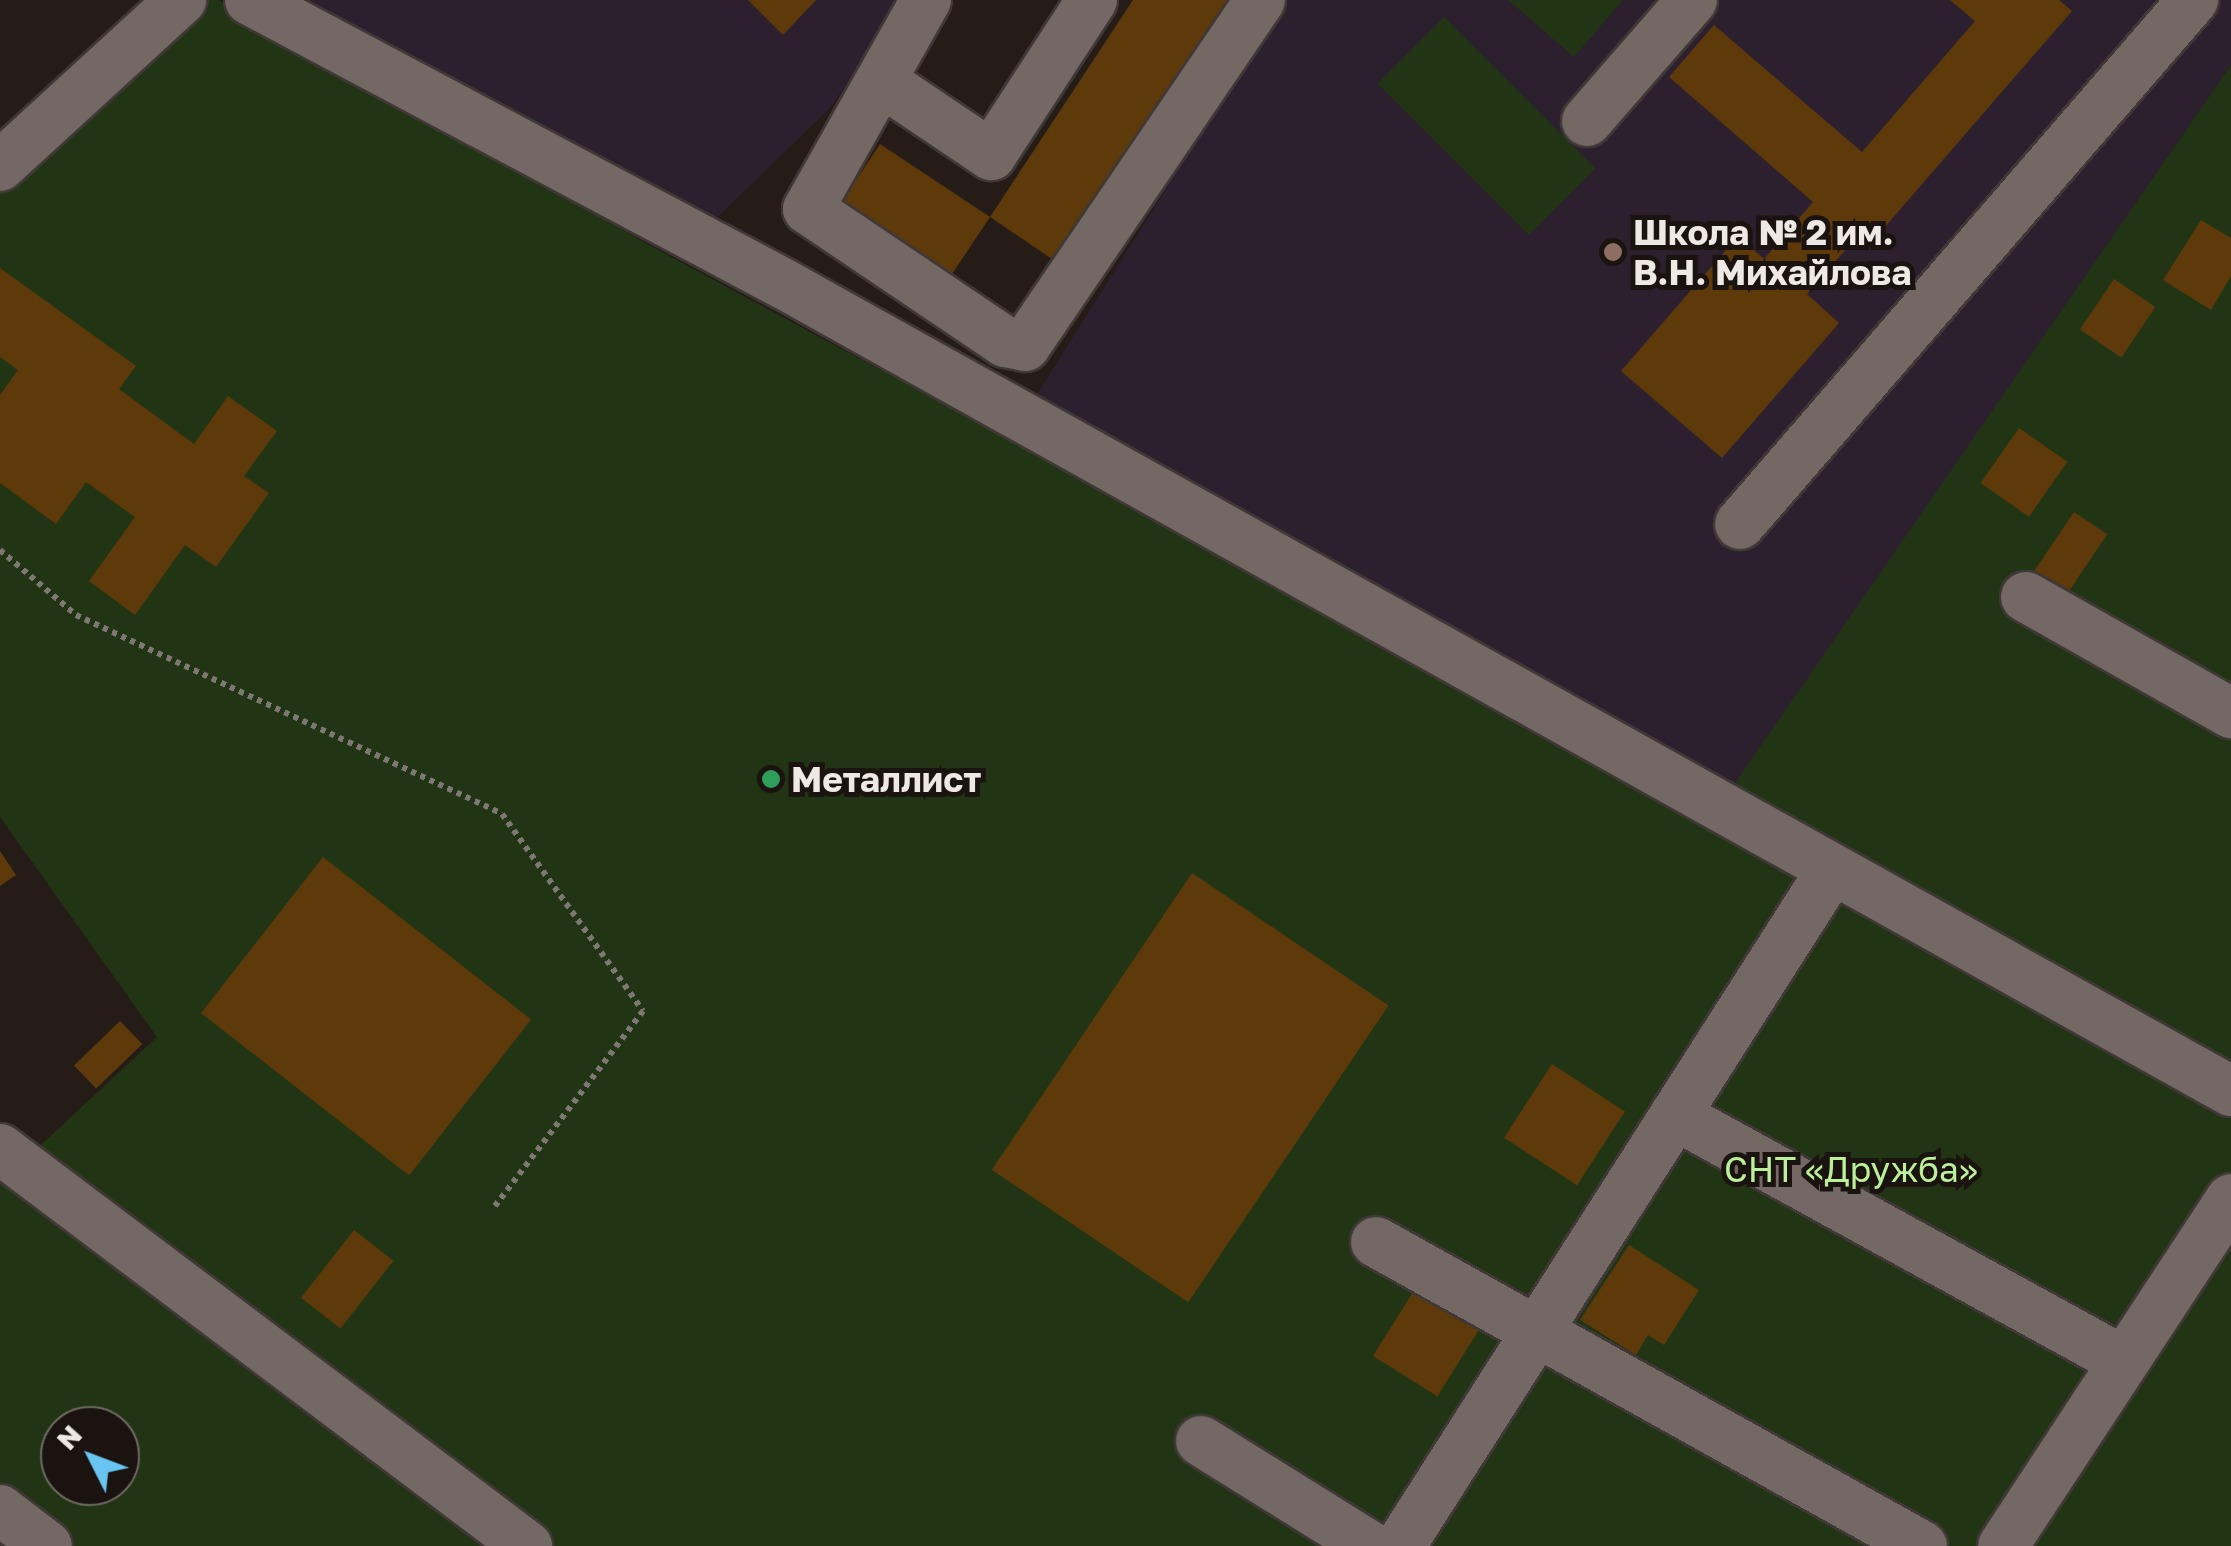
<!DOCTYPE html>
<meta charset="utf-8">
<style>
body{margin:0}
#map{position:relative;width:2231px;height:1546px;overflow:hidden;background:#251c18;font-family:"Golos Text",sans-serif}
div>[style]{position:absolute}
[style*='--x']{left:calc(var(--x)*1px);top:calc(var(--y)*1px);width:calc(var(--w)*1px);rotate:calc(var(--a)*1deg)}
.education>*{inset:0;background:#2c202e}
.green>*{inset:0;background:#213514;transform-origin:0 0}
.building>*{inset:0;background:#5e3a0b;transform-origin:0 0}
.path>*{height:6px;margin-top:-3px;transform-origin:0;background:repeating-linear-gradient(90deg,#7f7774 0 5px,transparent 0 10px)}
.roads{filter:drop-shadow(2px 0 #3f3836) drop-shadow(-2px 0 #3f3836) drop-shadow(0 2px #3f3836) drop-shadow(0 -2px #3f3836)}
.minor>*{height:50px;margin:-25px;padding:0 25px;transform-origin:25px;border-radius:25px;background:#736863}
.dots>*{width:28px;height:28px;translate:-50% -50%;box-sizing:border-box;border:5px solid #1b130f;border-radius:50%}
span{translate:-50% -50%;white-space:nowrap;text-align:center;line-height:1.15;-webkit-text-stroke:10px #1b130f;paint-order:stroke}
.poi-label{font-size:35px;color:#efe9e6;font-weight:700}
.left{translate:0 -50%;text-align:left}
.park-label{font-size:35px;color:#bbf099}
.north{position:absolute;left:40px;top:1406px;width:100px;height:100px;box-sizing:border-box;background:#1b130f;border:2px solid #706965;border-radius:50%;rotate:312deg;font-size:28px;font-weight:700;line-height:40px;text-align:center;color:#efe9e6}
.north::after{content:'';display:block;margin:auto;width:35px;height:45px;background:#68c4f0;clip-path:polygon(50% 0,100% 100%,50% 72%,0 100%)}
</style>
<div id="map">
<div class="education">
<i style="clip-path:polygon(309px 0,906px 0,830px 108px,702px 232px)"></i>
<i style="clip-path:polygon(1285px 0,2231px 0,2231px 65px,1712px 819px,1009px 439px)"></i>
</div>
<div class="green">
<i style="clip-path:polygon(evenodd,203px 0,218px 0,649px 245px,1711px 818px,2231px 65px,2231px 1546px,0 1546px,0 1183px,157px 1037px,0 817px,0 187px,203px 0,60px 1426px,120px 1426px,120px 1486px,60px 1486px,60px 1426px)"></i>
<i style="clip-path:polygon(1508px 0,1623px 0,1574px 57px)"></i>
<i style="left:1444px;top:17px;width:214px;height:94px;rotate:45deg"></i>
</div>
<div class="building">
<i style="clip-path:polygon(748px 0,816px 0,783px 35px)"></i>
<i style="clip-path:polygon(1133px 0,1228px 0,1055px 261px,990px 217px,948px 280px,838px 207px,880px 144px,990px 217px)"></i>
<i style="clip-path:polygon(1950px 0,2059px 0,2072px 11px,1865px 250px,1854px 240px,1807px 294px,1839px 323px,1722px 458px,1621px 371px,1738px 236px,1764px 259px,1813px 202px,1669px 77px,1714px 25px,1862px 152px,1975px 21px)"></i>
<i style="clip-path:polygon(2201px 220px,2231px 238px,2231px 276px,2211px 310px,2163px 280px)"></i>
<i style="clip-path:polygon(0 268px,136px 366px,119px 389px,194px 444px,228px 396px,277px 431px,244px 476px,269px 493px,216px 567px,185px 545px,135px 615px,89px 581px,135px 517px,86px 482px,56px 524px,0 483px,0 395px,18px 370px,0 357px)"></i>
<i style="left:2114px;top:279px;width:50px;height:61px;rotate:34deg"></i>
<i style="left:2019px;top:428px;width:59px;height:67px;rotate:35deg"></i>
<i style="left:2074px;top:512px;width:40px;height:78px;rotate:34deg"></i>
<i style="clip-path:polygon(0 851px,16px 875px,0 886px)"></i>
<i style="left:323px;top:857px;width:264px;height:198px;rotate:38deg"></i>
<i style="left:1192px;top:873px;width:237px;height:358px;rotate:34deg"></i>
<i style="left:120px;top:1021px;width:32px;height:64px;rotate:46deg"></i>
<i style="left:1552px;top:1064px;width:87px;height:88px;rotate:33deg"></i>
<i style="left:354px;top:1230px;width:50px;height:86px;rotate:38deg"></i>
<i style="clip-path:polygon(1629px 1245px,1699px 1290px,1664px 1345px,1648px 1335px,1636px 1355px,1580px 1320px)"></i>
<i style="left:1418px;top:1284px;width:76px;height:85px;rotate:32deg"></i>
</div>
<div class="path">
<i style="--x:0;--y:550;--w:100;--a:40.5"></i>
<i style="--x:76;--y:615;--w:470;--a:25"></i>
<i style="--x:502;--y:814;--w:242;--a:54.4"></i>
<i style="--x:643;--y:1011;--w:245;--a:127.2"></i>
</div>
<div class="roads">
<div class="minor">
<i style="--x:250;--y:0;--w:605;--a:28.01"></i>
<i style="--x:784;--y:284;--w:1657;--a:29.15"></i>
<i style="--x:926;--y:0;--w:240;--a:119.4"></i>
<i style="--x:808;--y:209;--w:238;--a:34"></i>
<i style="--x:1005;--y:342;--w:20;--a:11"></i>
<i style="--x:1025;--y:346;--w:418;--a:-55.8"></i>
<i style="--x:881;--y:81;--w:133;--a:33.9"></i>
<i style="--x:991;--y:155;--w:185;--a:-56.9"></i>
<i style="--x:1587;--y:121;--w:160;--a:-49"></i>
<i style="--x:0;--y:166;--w:246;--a:-42.5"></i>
<i style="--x:1740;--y:524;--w:693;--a:-49.16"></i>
<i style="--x:2026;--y:597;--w:236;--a:29.5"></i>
<i style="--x:1675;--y:1115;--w:511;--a:28.77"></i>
<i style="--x:0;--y:1149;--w:660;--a:36.99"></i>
<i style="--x:1376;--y:1242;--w:625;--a:29.11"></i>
<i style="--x:1201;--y:1441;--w:199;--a:31.9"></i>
<i style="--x:0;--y:1510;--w:59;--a:37.5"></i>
<i style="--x:1400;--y:1546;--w:801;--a:-57.44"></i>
<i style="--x:2003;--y:1546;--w:415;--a:-56.7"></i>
</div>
</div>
<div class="dots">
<i style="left:1613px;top:252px;background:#8d6e63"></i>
<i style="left:771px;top:779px;background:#2e9e5b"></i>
</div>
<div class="poi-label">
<span class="left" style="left:1633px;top:252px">Школа № 2 им.<br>В.Н. Михайлова</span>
<span class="left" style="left:791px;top:779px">Металлист</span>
</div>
<div class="park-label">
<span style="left:1851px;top:1169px">СНТ «Дружба»</span>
</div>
<div class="north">N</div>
</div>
